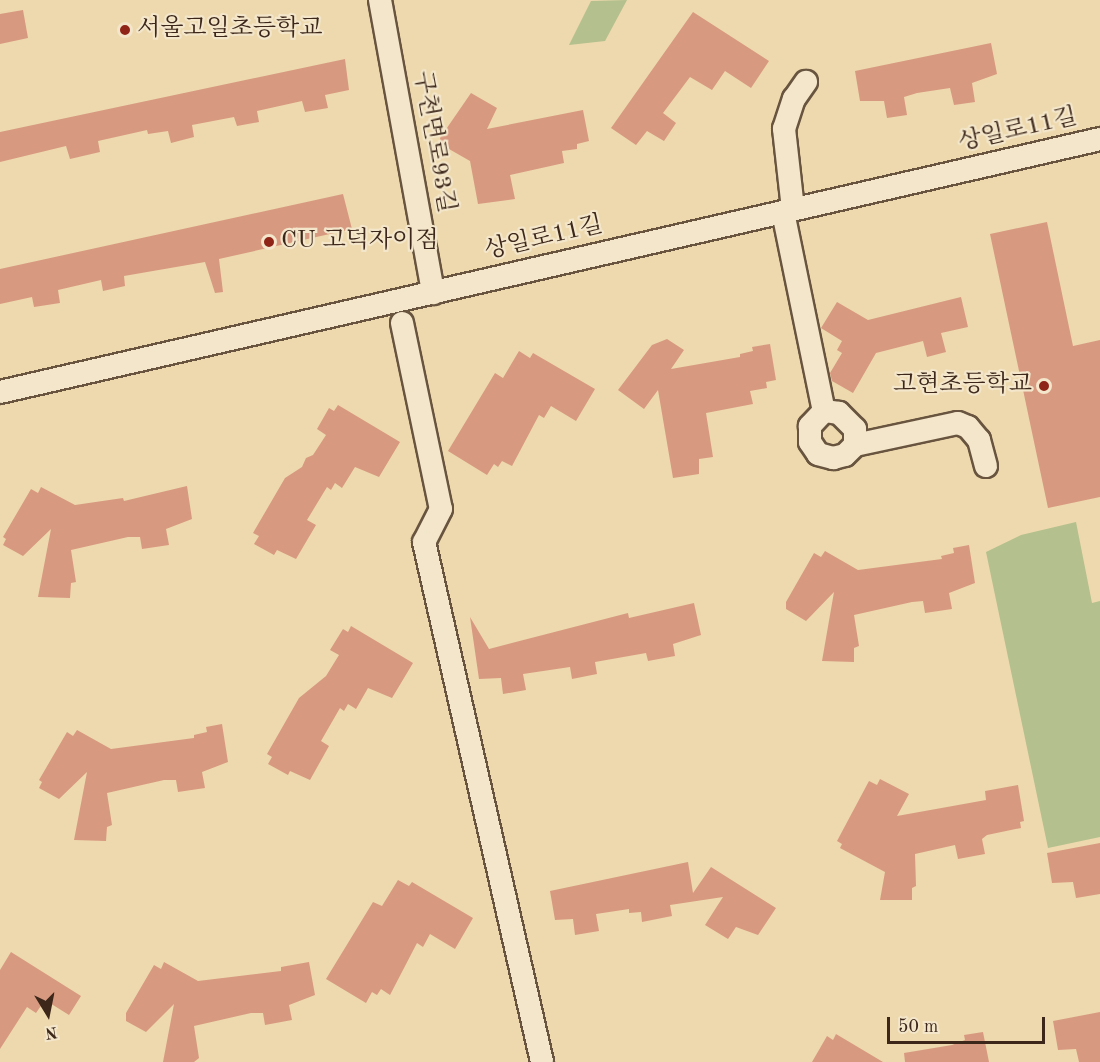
<!DOCTYPE html>
<meta charset="utf-8">
<style>
body{margin:0}
#map{position:relative;width:1100px;height:1062px;overflow:hidden;background:#edd9ad;font-family:"Old Standard TT","Noto Serif KR",serif}
div>[style]{position:absolute}
[style*='--x']{left:calc(var(--x)*1px);top:calc(var(--y)*1px);width:calc(var(--w)*1px);rotate:calc(var(--a)*1deg)}
.green>*{inset:0;background:#b4c08d}
.building>*{inset:0;background:#d89981}
.roads{filter:drop-shadow(2px 0 #68543f) drop-shadow(-2px 0 #68543f) drop-shadow(0 2px #68543f) drop-shadow(0 -2px #68543f)}
.street>*{height:22px;margin:-11px;padding:0 11px;transform-origin:11px;border-radius:11px;background:#f3e6ca}
.dots>*{width:16px;height:16px;translate:-50% -50%;box-sizing:border-box;border:3px solid #f3e6ca;border-radius:50%}
span{translate:-50% -50%;white-space:nowrap;text-align:center;line-height:1.15;-webkit-text-stroke:4.5px #f3e6ca;paint-order:stroke}
.poi-label{font-size:24px;color:#3c271a}
.left{translate:0 -50%;text-align:left}
.right{translate:-100% -50%;text-align:right}
.street-label{font-size:24px;color:#3c271a}
.north{position:absolute;left:18px;top:984px;width:60px;height:60px;-webkit-text-stroke:4px #f3e6ca;paint-order:stroke;rotate:170deg;font-size:16px;font-weight:700;line-height:24px;text-align:center;color:#3c271a}
.north::after{content:'';display:block;margin:auto;width:21px;height:27px;background:#3c271a;clip-path:polygon(50% 0,100% 100%,50% 72%,0 100%)}
.scale{position:absolute;left:887px;top:1017px;width:158px;height:27px;box-sizing:border-box;border:3px solid #3c271a;border-top:0;padding-left:8px;font-size:18px;line-height:21px;white-space:nowrap;color:#3c271a;-webkit-text-stroke:4px #f3e6ca;paint-order:stroke}
</style>
<div id="map">
<div class="green">
<i style="clip-path:polygon(627px 0,605px 41px,569px 45px,591px 1px)"></i>
<i style="clip-path:polygon(1076px 522px,1092px 603px,1100px 601px,1100px 837px,1048px 848px,986px 552px,1021px 535px)"></i>
</div>
<div class="building">
<i style="clip-path:polygon(23px 10px,28px 38px,0 44px,0 14px)"></i>
<i style="clip-path:polygon(693px 12px,769px 61px,751px 88px,725px 71px,712px 90px,690px 77px,663px 113px,676px 123px,664px 141px,647px 131px,636px 145px,611px 128px)"></i>
<i style="clip-path:polygon(991px 43px,997px 74px,972px 83px,975px 102px,954px 105px,950px 88px,917px 93px,904px 97px,907px 115px,887px 118px,884px 101px,860px 101px,855px 71px)"></i>
<i style="clip-path:polygon(345px 59px,349px 90px,325px 95px,328px 108px,305px 112px,302px 101px,257px 111px,259px 122px,237px 126px,234px 117px,192px 125px,194px 137px,171px 143px,168px 131px,148px 134px,147px 130px,98px 141px,100px 152px,70px 159px,66px 146px,0 162px,0 132px)"></i>
<i style="clip-path:polygon(471px 93px,497px 108px,487px 129px,583px 110px,589px 141px,577px 144px,577px 149px,562px 151px,564px 163px,510px 175px,515px 199px,478px 204px,470px 161px,442px 145px,440px 138px)"></i>
<i style="clip-path:polygon(343px 194px,352px 229px,219px 259px,223px 292px,215px 293px,205px 262px,124px 276px,125px 286px,103px 291px,101px 280px,58px 290px,60px 303px,34px 307px,32px 297px,0 304px,0 269px)"></i>
<i style="clip-path:polygon(1047px 222px,1073px 346px,1100px 340px,1100px 497px,1048px 508px,990px 234px)"></i>
<i style="clip-path:polygon(961px 297px,968px 327px,941px 333px,946px 352px,927px 357px,923px 341px,876px 353px,853px 393px,832px 381px,830px 373px,842px 353px,837px 350px,842px 341px,821px 328px,837px 302px,868px 320px)"></i>
<i style="clip-path:polygon(667px 339px,684px 350px,671px 369px,740px 357px,740px 354px,753px 351px,752px 347px,770px 344px,776px 380px,766px 382px,767px 388px,750px 391px,753px 404px,706px 413px,713px 457px,699px 459px,699px 474px,673px 478px,658px 390px,644px 409px,618px 390px,652px 345px)"></i>
<i style="clip-path:polygon(519px 351px,530px 358px,533px 353px,595px 389px,576px 421px,551px 406px,544px 418px,539px 415px,512px 466px,502px 461px,498px 467px,494px 464px,487px 475px,448px 451px,495px 373px,503px 378px)"></i>
<i style="clip-path:polygon(338px 405px,400px 442px,379px 477px,355px 467px,342px 488px,335px 483px,331px 490px,327px 487px,307px 520px,316px 525px,296px 559px,277px 550px,274px 555px,254px 544px,259px 536px,253px 533px,285px 478px,302px 467px,306px 458px,313px 455px,326px 435px,317px 429px,329px 408px,334px 411px)"></i>
<i style="clip-path:polygon(187px 486px,192px 519px,166px 529px,169px 545px,142px 549px,140px 537px,128px 537px,71px 550px,76px 582px,71px 583px,70px 598px,38px 597px,51px 529px,23px 556px,3px 545px,6px 539px,3px 537px,31px 489px,38px 493px,41px 487px,75px 505px,123px 498px,124px 501px)"></i>
<i style="clip-path:polygon(969px 545px,975px 583px,949px 593px,952px 609px,925px 613px,923px 601px,912px 602px,854px 615px,859px 646px,854px 648px,854px 662px,822px 661px,834px 592px,806px 621px,786px 609px,786px 602px,814px 553px,821px 557px,825px 551px,858px 570px,942px 559px,941px 556px,954px 553px,953px 548px)"></i>
<i style="clip-path:polygon(694px 603px,701px 635px,673px 644px,675px 656px,648px 661px,646px 653px,595px 662px,597px 674px,572px 679px,570px 667px,523px 674px,526px 690px,503px 694px,501px 678px,479px 679px,470px 617px,489px 649px,628px 613px,629px 618px)"></i>
<i style="clip-path:polygon(351px 626px,413px 663px,392px 698px,368px 688px,356px 709px,348px 704px,344px 711px,340px 708px,321px 741px,329px 746px,310px 780px,290px 771px,288px 775px,268px 764px,272px 757px,267px 754px,299px 698px,326px 676px,339px 655px,330px 650px,343px 629px,348px 632px)"></i>
<i style="clip-path:polygon(222px 724px,228px 762px,202px 772px,205px 788px,178px 792px,176px 780px,164px 780px,107px 793px,112px 825px,107px 827px,106px 841px,74px 840px,87px 772px,59px 799px,39px 788px,42px 782px,39px 780px,67px 732px,73px 736px,77px 730px,111px 749px,194px 738px,194px 735px,207px 732px,206px 727px)"></i>
<i style="clip-path:polygon(880px 779px,909px 794px,897px 816px,986px 800px,985px 791px,1018px 785px,1024px 821px,1020px 822px,1021px 828px,987px 835px,982px 839px,985px 854px,958px 859px,955px 845px,915px 854px,916px 886px,912px 888px,912px 900px,880px 900px,885px 872px,840px 848px,842px 844px,837px 841px,869px 781px,877px 785px)"></i>
<i style="clip-path:polygon(1100px 843px,1100px 894px,1076px 898px,1073px 882px,1052px 883px,1047px 853px)"></i>
<i style="clip-path:polygon(688px 862px,693px 893px,711px 867px,776px 908px,758px 935px,736px 927px,728px 939px,705px 925px,723px 897px,670px 905px,672px 916px,642px 922px,641px 912px,629px 913px,629px 909px,596px 914px,599px 931px,575px 935px,573px 919px,555px 920px,550px 891px)"></i>
<i style="clip-path:polygon(398px 880px,409px 886px,412px 882px,473px 918px,455px 949px,430px 934px,423px 947px,417px 943px,390px 995px,381px 989px,377px 995px,372px 992px,366px 1003px,326px 979px,373px 902px,382px 906px)"></i>
<i style="clip-path:polygon(11px 952px,81px 996px,69px 1015px,45px 1000px,36px 1013px,27px 1007px,0 1049px,0 970px)"></i>
<i style="clip-path:polygon(164px 962px,198px 981px,281px 971px,281px 967px,309px 962px,315px 995px,289px 1005px,292px 1020px,265px 1025px,263px 1013px,251px 1013px,194px 1026px,199px 1058px,194px 1062px,163px 1062px,174px 1004px,146px 1032px,126px 1021px,126px 1013px,154px 965px,161px 969px)"></i>
<i style="clip-path:polygon(1100px 1012px,1100px 1062px,1079px 1062px,1076px 1049px,1058px 1050px,1053px 1021px)"></i>
<i style="clip-path:polygon(983px 1032px,989px 1062px,905px 1062px,904px 1053px,952px 1045px,965px 1040px,964px 1035px)"></i>
<i style="clip-path:polygon(836px 1034px,883px 1062px,812px 1062px,827px 1036px,833px 1040px)"></i>
</div>
<div class="roads">
<div class="street">
<i style="--x:380;--y:0;--w:298;--a:79.7"></i>
<i style="--x:793;--y:209;--w:81;--a:-96.4"></i>
<i style="--x:784;--y:129;--w:32;--a:-72"></i>
<i style="--x:794;--y:99;--w:21;--a:-55"></i>
<i style="--x:783;--y:212;--w:203;--a:78.4"></i>
<i style="--x:824;--y:411;--w:21;--a:133"></i>
<i style="--x:810;--y:426;--w:16;--a:90"></i>
<i style="--x:810;--y:442;--w:14;--a:56"></i>
<i style="--x:818;--y:454;--w:16;--a:15"></i>
<i style="--x:833;--y:458;--w:12;--a:-14"></i>
<i style="--x:845;--y:455;--w:14;--a:-45"></i>
<i style="--x:855;--y:445;--w:16;--a:-90"></i>
<i style="--x:855;--y:429;--w:23;--a:-135"></i>
<i style="--x:839;--y:413;--w:15;--a:-172"></i>
<i style="--x:402;--y:323;--w:190;--a:78.2"></i>
<i style="--x:441;--y:509;--w:37;--a:117"></i>
<i style="--x:424;--y:542;--w:533;--a:77.21"></i>
<i style="--x:0;--y:392;--w:1129;--a:-12.95"></i>
<i style="--x:855;--y:445;--w:105;--a:-12.1"></i>
<i style="--x:958;--y:423;--w:11;--a:22"></i>
<i style="--x:968;--y:427;--w:17;--a:50"></i>
<i style="--x:979;--y:440;--w:27;--a:75"></i>
</div>
</div>
<div class="dots">
<i style="left:125px;top:30px;background:#8f2418"></i>
<i style="left:269px;top:242px;background:#8f2418"></i>
<i style="left:1044px;top:386px;background:#8f2418"></i>
</div>
<div class="poi-label">
<span class="left" style="left:137px;top:30px">서울고일초등학교</span>
<span class="left" style="left:281px;top:242px">CU 고덕자이점</span>
<span class="right" style="left:1032px;top:386px">고현초등학교</span>
</div>
<div class="street-label">
<span style="left:1018px;top:131px;rotate:-13deg">상일로11길</span>
<span style="left:433px;top:142px;rotate:80deg">구천면로93길</span>
<span style="left:544px;top:239px;rotate:-13deg">상일로11길</span>
</div>
<div class="north">N</div>
<div class="scale">50 m</div>
</div>
